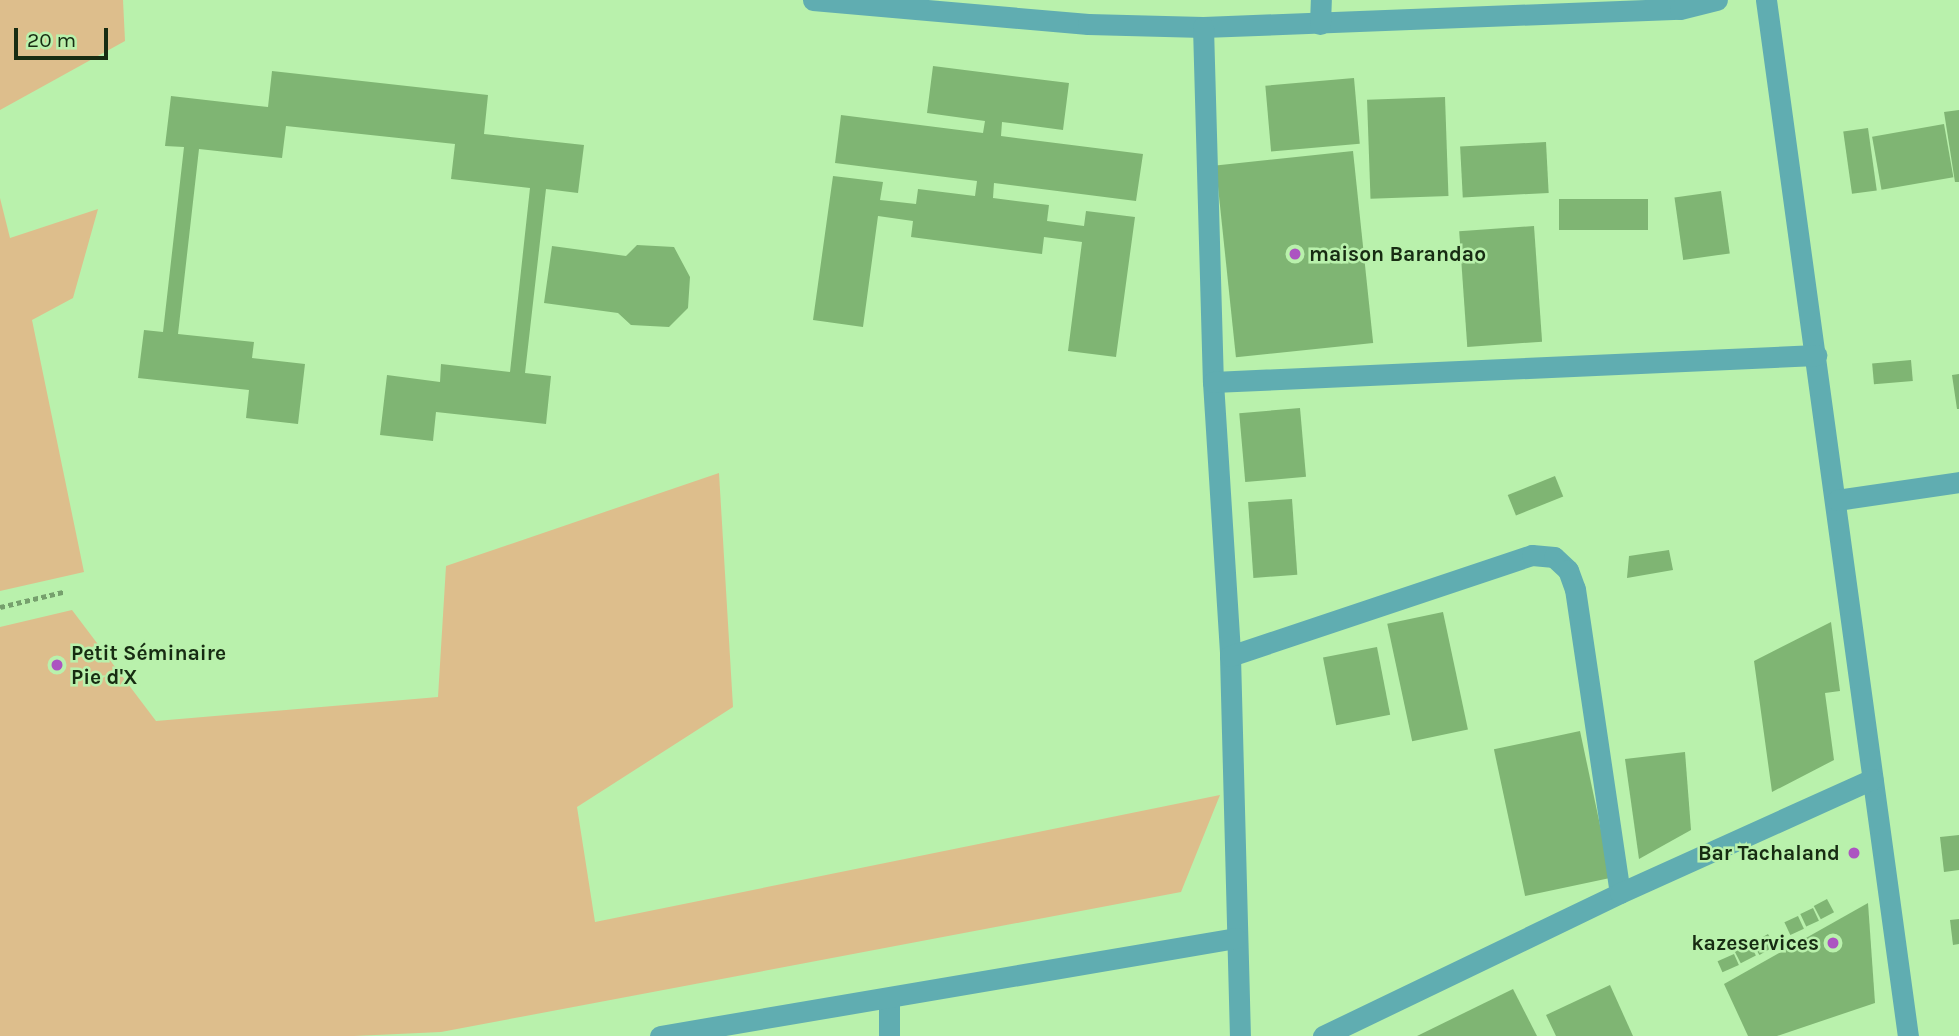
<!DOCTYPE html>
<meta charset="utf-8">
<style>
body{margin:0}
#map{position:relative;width:1959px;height:1036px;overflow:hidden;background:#b9f1ac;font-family:Karla,sans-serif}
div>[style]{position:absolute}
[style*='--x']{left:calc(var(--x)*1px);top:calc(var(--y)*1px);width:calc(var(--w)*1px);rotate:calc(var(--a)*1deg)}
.green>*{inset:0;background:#ddbe8c}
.building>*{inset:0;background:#7fb573;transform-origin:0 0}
.path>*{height:4.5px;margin-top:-2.25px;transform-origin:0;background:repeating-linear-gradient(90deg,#76a06d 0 5px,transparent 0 8.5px)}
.minor>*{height:21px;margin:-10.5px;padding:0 10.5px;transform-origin:10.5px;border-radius:10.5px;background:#60adb1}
.dots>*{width:19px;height:19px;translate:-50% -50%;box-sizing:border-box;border:4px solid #b9f1ac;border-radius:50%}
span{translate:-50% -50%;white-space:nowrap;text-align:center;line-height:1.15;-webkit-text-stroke:5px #b9f1ac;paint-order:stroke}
.poi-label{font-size:21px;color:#172c12;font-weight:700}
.left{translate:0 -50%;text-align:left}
.right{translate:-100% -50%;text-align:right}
.scale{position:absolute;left:14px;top:28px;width:94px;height:32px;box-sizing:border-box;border:4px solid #172c12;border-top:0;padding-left:9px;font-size:21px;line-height:24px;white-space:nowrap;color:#172c12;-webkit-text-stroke:5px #b9f1ac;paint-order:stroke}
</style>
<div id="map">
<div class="green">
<i style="clip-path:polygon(0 0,123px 0,125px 41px,0 110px)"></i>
<i style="clip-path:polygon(0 198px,10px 238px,98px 209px,73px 298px,32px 320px,84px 572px,0 591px)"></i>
<i style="clip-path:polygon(719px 473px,733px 707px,577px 807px,595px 922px,1220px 795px,1181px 892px,441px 1032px,354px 1036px,0 1036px,0 627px,72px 610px,156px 721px,438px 697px,446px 566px)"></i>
</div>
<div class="building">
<i style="clip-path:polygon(933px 66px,1069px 83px,1063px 130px,1002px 122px,1001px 136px,1143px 154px,1136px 201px,994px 183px,993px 198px,1049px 205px,1047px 221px,1084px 226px,1086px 211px,1135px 217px,1116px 357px,1068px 351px,1082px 242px,1044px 237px,1042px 254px,911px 237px,913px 221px,878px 216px,863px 327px,813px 320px,833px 176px,883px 182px,880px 200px,916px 204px,918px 189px,975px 196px,977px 181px,835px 163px,841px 115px,983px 133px,985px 121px,927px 113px)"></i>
<i style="clip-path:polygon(272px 71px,488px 95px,484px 134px,584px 145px,578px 193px,546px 189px,525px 373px,551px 376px,546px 424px,436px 412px,433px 441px,380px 435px,387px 375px,440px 382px,441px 364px,510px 372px,530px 188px,451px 179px,455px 144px,286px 126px,282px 158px,199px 149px,178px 334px,254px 342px,252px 358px,305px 364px,298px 424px,246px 418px,249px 390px,138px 378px,144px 330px,163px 332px,184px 147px,165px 146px,171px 96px,268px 107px)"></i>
<i style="left:1354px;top:78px;width:66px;height:89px;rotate:85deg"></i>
<i style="left:1445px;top:97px;width:99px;height:78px;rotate:88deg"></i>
<i style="clip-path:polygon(1959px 110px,1959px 182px,1955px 182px,1944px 112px)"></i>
<i style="left:1944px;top:124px;width:54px;height:73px;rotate:80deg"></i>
<i style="left:1868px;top:128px;width:63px;height:25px;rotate:82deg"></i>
<i style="left:1546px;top:142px;width:51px;height:86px;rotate:87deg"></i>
<i style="left:1353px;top:151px;width:193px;height:138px;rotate:84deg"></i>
<i style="left:1721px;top:191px;width:63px;height:47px;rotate:82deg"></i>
<i style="left:1648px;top:199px;width:31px;height:89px;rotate:90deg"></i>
<i style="left:1534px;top:226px;width:116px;height:75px;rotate:86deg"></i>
<i style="clip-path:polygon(637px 245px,674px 247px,690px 277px,688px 308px,669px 327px,631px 325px,618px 313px,544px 303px,552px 246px,626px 256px)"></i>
<i style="left:1911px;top:360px;width:21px;height:39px;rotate:85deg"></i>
<i style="clip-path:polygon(1959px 374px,1959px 409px,1957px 409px,1952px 375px)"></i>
<i style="left:1300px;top:408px;width:69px;height:61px;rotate:85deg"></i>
<i style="left:1555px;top:476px;width:22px;height:51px;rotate:68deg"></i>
<i style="left:1292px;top:499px;width:76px;height:44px;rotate:86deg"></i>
<i style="clip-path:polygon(1669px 550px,1673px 570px,1627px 578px,1629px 556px)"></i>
<i style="left:1443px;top:612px;width:120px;height:57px;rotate:78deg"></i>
<i style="clip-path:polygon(1831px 622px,1840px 691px,1825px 693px,1834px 760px,1772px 792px,1754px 661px)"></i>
<i style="left:1377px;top:647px;width:69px;height:55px;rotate:79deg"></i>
<i style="left:1580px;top:731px;width:150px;height:88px;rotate:78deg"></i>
<i style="clip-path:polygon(1685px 752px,1691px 830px,1639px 859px,1625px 759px)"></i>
<i style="clip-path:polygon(1959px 835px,1959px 870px,1944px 872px,1940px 837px)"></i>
<i style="left:1827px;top:899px;width:15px;height:15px;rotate:62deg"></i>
<i style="clip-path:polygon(1868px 903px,1875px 1003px,1777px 1036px,1748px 1036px,1724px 984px)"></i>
<i style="left:1813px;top:908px;width:14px;height:14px;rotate:65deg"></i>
<i style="left:1798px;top:916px;width:14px;height:15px;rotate:65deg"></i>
<i style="clip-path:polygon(1959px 919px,1959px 944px,1953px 945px,1950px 920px)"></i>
<i style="left:1768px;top:934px;width:14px;height:18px;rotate:60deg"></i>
<i style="left:1750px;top:944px;width:13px;height:17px;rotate:63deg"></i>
<i style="left:1734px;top:954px;width:12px;height:18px;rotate:66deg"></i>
<i style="clip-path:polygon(1610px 985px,1633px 1036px,1556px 1036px,1546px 1015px)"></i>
<i style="clip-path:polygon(1513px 989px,1537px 1036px,1417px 1036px)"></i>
</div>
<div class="path">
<i style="--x:0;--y:607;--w:65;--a:-13.4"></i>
</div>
<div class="minor">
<i style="--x:813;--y:0;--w:276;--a:5"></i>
<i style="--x:1088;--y:24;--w:115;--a:1.5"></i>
<i style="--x:1203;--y:27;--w:477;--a:-2.2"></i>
<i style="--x:1680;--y:9;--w:38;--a:-14"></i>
<i style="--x:1766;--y:0;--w:1046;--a:82.2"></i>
<i style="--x:1320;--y:24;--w:24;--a:-88"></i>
<i style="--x:1203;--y:27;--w:355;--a:88.4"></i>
<i style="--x:1213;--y:382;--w:275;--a:86.4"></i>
<i style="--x:1230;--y:656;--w:380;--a:88.5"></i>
<i style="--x:1213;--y:382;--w:604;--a:-2.56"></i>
<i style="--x:1837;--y:500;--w:123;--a:-8.4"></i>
<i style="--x:1230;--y:656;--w:318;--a:-18.5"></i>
<i style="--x:1532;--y:555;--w:22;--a:5"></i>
<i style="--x:1554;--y:557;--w:19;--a:43"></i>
<i style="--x:1568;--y:570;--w:20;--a:70"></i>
<i style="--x:1575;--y:589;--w:307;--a:81.6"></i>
<i style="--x:889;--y:998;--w:38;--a:90"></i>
<i style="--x:660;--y:1036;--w:584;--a:-9.66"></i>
<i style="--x:1323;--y:1036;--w:330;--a:-25.7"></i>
<i style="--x:1620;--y:893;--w:277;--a:-24.3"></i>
</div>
<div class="dots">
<i style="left:1295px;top:254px;background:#ac54c1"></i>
<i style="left:57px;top:665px;background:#ac54c1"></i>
<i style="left:1854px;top:853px;background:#ac54c1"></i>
<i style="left:1833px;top:943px;background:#ac54c1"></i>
</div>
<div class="poi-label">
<span class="left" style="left:1309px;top:254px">maison Barandao</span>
<span class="left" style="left:71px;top:665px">Petit Séminaire<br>Pie d'X</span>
<span class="right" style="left:1840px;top:853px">Bar Tachaland</span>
<span class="right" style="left:1819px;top:943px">kazeservices</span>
</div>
<div class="scale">20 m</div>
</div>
